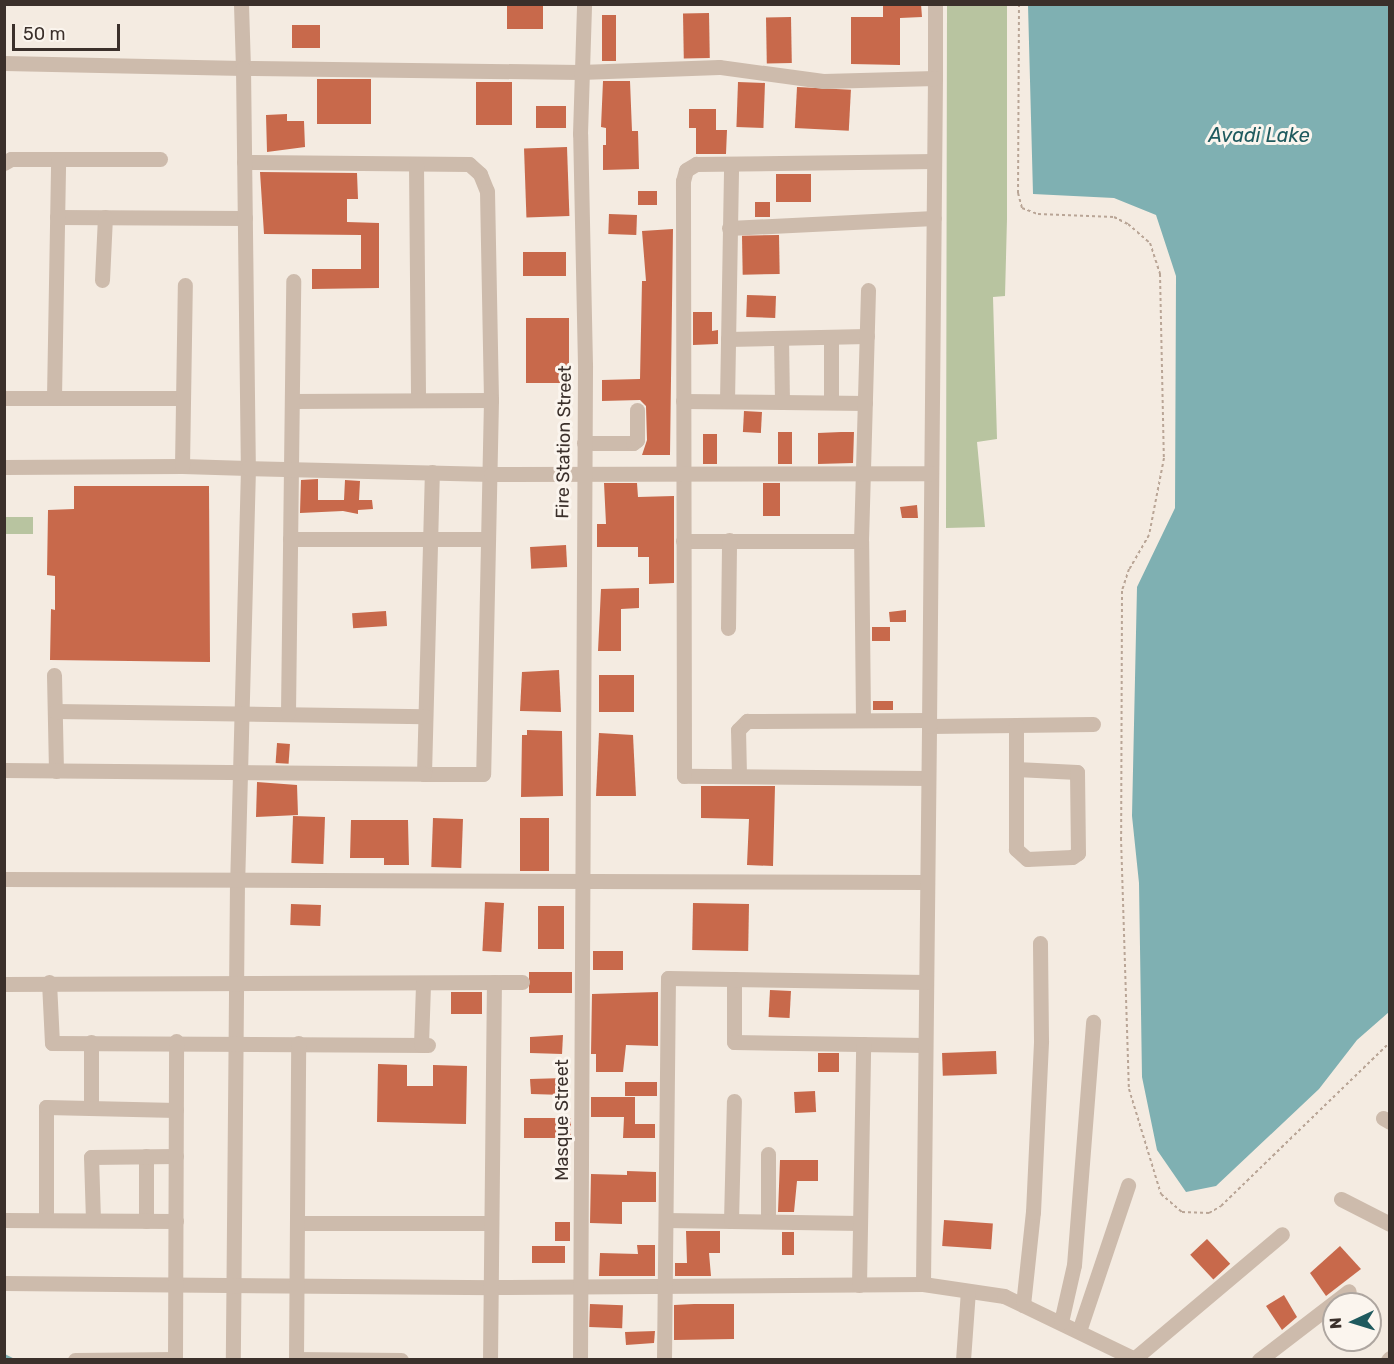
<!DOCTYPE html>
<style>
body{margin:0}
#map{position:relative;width:1394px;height:1364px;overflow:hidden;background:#f4ebe1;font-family:Rubik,sans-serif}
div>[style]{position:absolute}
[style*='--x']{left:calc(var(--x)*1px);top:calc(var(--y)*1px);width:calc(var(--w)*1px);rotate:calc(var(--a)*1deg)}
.green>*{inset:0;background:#b8c4a0;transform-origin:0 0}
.water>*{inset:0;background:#7fb0b2}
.stream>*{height:4.5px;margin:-2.25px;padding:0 2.25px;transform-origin:2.25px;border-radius:2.25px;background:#7fb0b2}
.building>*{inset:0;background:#c8694b;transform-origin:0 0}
.path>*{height:2px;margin-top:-1px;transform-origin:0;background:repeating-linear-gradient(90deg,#b9a596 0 3px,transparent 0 6px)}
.minor>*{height:15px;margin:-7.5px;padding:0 7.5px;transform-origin:7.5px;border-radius:7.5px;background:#cdbbac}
span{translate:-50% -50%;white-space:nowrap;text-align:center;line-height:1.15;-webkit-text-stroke:6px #fbf5ee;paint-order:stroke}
.street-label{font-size:18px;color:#3b302b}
.water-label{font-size:20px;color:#1f5a5e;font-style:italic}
.frame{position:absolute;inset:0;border:6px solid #3b302b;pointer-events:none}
.north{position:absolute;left:1322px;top:1292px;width:60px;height:60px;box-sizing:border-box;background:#fbf5ee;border:2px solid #aea6a0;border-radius:50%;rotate:266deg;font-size:16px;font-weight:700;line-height:24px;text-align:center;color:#3b302b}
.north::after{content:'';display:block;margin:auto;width:21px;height:27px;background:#1f5a5e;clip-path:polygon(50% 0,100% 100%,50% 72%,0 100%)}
.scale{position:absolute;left:12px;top:24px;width:108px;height:27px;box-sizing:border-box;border:3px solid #3b302b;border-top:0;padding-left:8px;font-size:18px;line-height:21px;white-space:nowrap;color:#3b302b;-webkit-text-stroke:4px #fbf5ee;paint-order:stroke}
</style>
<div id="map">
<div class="green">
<i style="clip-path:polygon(947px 5px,1007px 5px,1007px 219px,1005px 296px,993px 297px,997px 439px,977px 442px,985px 527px,946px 528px)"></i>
<i style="left:5px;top:517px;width:28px;height:17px"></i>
</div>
<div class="water">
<i style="clip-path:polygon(1028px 5px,1389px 5px,1389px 1012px,1357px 1040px,1319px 1089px,1216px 1186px,1186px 1192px,1157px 1150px,1142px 1077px,1139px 883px,1132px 816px,1137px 587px,1175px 508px,1176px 276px,1156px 215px,1114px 198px,1033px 194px)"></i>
</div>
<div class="stream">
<i style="--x:4;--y:1356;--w:9;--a:27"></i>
</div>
<div class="building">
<i style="left:507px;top:4px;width:36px;height:25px"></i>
<i style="clip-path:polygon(883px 4px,921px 4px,922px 17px,900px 18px,900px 65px,851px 64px,851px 17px,883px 17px)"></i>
<i style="left:709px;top:13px;width:45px;height:26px;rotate:89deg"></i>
<i style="left:602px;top:15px;width:14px;height:46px"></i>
<i style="left:791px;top:17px;width:46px;height:25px;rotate:89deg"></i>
<i style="left:292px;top:25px;width:28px;height:23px"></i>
<i style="left:371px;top:79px;width:45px;height:54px;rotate:90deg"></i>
<i style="clip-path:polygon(603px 81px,630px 81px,632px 131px,638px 131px,639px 169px,603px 170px,603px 145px,606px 145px,606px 128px,601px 127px)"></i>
<i style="left:476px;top:82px;width:36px;height:43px"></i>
<i style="left:738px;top:82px;width:27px;height:45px;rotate:2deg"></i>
<i style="left:797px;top:87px;width:54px;height:41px;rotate:3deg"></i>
<i style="left:536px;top:106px;width:30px;height:22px"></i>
<i style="clip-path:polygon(689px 109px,716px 109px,716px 130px,727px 130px,726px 154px,696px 154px,696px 128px,689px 128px)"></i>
<i style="clip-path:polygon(287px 114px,287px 121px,304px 121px,305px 147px,267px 152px,266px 115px)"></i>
<i style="left:567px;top:147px;width:69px;height:43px;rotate:88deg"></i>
<i style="clip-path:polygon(260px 172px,357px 173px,358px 199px,347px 199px,347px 222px,379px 223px,379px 288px,312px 289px,312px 269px,361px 269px,361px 235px,264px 234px)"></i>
<i style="left:776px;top:174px;width:35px;height:28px"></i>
<i style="left:638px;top:191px;width:19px;height:14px"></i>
<i style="left:755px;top:202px;width:15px;height:15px"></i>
<i style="left:609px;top:214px;width:28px;height:20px;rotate:2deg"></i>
<i style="clip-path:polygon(673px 229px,670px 455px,642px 455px,647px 440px,646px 406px,640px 400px,602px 401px,602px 380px,640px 379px,642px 281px,646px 281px,642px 231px)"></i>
<i style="left:779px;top:235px;width:39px;height:37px;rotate:89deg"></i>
<i style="left:523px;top:252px;width:43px;height:24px"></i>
<i style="left:747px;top:295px;width:29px;height:22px;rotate:2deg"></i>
<i style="clip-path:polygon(693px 312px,712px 312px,712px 331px,718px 330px,718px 344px,693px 345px)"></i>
<i style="left:526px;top:318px;width:43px;height:65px"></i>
<i style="left:744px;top:411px;width:18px;height:21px;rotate:3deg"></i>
<i style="left:778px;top:432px;width:14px;height:32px"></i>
<i style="clip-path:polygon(841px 432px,854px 432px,853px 463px,818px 464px,818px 433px)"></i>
<i style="left:703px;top:434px;width:14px;height:30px"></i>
<i style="clip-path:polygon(318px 479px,318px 500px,344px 500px,345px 480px,360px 481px,359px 500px,372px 500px,373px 509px,358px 510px,358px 514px,343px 511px,300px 513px,301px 480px)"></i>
<i style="clip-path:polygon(604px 483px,637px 483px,638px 497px,674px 496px,674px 583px,649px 584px,649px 557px,638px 557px,638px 547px,597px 547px,597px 524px,606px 524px)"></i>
<i style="left:763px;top:483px;width:17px;height:33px"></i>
<i style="clip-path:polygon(74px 486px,209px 486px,210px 662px,50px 660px,51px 609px,55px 610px,55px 576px,47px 575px,48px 510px,74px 509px)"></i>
<i style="clip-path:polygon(917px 505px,918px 518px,902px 518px,900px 507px)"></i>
<i style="left:566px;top:545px;width:22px;height:36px;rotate:87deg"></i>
<i style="clip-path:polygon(639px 588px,639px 608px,621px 609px,621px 651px,598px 651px,601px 589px)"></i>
<i style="clip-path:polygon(906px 610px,906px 622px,890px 622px,889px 612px)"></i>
<i style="left:386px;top:611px;width:15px;height:34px;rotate:86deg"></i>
<i style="left:872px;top:627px;width:18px;height:14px"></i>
<i style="clip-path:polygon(559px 670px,561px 712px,520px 711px,522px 672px)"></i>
<i style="left:599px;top:675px;width:35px;height:37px"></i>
<i style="left:893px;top:701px;width:9px;height:20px;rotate:90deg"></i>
<i style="clip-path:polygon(527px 730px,562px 731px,563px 796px,521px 797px,522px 735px,527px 735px)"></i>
<i style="clip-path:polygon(599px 733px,633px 735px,636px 796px,596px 796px)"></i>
<i style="left:277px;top:743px;width:13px;height:20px;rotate:4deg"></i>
<i style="clip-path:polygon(257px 782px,297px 785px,298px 815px,256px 817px)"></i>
<i style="clip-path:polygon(701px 786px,775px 786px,773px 866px,747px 865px,749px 819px,701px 818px)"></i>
<i style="left:293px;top:816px;width:32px;height:47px;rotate:2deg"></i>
<i style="left:433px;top:818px;width:30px;height:49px;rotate:2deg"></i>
<i style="left:520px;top:818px;width:29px;height:53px"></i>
<i style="clip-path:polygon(351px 820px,408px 820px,409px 865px,384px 865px,384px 858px,350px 858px)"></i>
<i style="left:485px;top:902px;width:19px;height:49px;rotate:3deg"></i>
<i style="left:693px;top:903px;width:56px;height:47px;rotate:1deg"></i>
<i style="left:291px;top:904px;width:30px;height:21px;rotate:2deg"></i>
<i style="left:538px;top:906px;width:26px;height:43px"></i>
<i style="left:593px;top:951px;width:30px;height:19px"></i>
<i style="left:529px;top:972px;width:43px;height:21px"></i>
<i style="left:770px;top:990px;width:21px;height:27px;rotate:3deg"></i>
<i style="left:482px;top:992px;width:22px;height:31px;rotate:90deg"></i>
<i style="clip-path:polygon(658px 992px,658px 1046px,626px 1045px,623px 1072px,596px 1072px,596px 1054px,591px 1054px,592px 994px)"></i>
<i style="clip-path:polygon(563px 1035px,562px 1054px,530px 1053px,530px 1037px)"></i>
<i style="left:996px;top:1051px;width:23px;height:54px;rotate:88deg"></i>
<i style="left:818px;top:1053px;width:21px;height:19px"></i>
<i style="clip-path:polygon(378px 1064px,407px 1065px,407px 1086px,433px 1086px,433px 1065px,467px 1066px,466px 1124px,377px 1122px)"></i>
<i style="clip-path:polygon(564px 1078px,564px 1095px,531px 1094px,530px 1079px)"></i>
<i style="left:625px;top:1082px;width:32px;height:14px"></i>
<i style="left:815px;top:1091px;width:21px;height:21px;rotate:87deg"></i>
<i style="clip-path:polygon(591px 1097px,635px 1097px,635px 1124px,655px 1124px,655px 1138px,623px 1138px,624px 1117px,591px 1117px)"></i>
<i style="left:524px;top:1118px;width:47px;height:20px"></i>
<i style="clip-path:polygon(780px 1160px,818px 1160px,818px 1181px,797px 1181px,794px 1212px,778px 1212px)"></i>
<i style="clip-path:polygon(627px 1171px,656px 1172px,656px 1202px,622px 1202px,622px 1224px,590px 1223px,591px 1174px,627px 1175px)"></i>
<i style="left:944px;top:1220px;width:49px;height:26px;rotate:4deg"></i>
<i style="left:555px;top:1222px;width:15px;height:19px"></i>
<i style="clip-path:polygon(686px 1231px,720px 1231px,720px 1253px,709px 1253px,711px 1276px,675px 1276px,675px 1263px,687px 1263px)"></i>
<i style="left:782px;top:1232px;width:12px;height:23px"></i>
<i style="left:1207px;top:1239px;width:34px;height:23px;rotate:47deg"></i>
<i style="clip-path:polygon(637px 1245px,655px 1245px,655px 1276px,599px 1276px,600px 1253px,638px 1254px)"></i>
<i style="left:565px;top:1246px;width:17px;height:33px;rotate:90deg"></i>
<i style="clip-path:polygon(1340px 1246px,1361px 1269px,1326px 1296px,1310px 1273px)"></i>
<i style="clip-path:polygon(1284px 1295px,1297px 1317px,1282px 1330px,1266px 1306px)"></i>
<i style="left:590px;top:1304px;width:33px;height:23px;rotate:2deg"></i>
<i style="clip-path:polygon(694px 1304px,734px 1304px,734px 1339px,674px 1340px,674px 1305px)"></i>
<i style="clip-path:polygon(655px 1331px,654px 1343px,626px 1345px,625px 1332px)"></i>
</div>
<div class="path">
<i style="--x:1019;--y:4;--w:189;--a:90.3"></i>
<i style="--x:1018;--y:193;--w:16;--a:75"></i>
<i style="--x:1022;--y:208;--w:17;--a:21"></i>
<i style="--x:1038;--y:214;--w:76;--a:2.3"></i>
<i style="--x:1114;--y:217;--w:16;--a:27"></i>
<i style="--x:1128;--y:224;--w:29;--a:41"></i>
<i style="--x:1150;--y:243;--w:33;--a:72"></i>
<i style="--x:1160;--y:274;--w:184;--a:88.8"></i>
<i style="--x:1164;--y:458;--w:78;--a:101"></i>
<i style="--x:1149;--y:535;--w:39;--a:120"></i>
<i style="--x:1129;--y:569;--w:23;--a:108"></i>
<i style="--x:1122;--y:591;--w:247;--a:90.2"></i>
<i style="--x:1121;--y:838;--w:251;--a:88.2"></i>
<i style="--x:1129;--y:1089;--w:110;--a:73.1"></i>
<i style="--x:1161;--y:1194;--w:28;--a:41"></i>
<i style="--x:1182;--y:1212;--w:27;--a:2"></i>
<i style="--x:1209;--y:1213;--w:14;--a:-30"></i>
<i style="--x:1221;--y:1206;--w:235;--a:-44.1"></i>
</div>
<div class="minor">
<i style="--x:4;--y:63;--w:239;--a:1.2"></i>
<i style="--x:243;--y:68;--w:64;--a:-91.8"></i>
<i style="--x:935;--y:78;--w:74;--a:-90"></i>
<i style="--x:244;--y:162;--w:225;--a:0.5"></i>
<i style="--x:469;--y:164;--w:15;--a:42"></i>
<i style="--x:480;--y:174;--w:18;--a:68"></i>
<i style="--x:487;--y:191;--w:209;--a:88.9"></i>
<i style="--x:491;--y:400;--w:374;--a:91.2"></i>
<i style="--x:483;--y:774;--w:59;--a:180"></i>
<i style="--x:424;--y:774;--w:302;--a:-88.5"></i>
<i style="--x:4;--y:163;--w:8;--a:-30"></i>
<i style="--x:11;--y:159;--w:149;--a:0"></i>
<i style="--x:416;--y:164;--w:236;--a:89.5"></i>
<i style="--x:57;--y:217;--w:188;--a:0.3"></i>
<i style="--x:729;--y:228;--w:205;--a:-2.8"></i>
<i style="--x:102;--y:280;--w:63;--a:-87.3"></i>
<i style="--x:831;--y:337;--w:65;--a:90"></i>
<i style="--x:781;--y:338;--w:63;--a:89.1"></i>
<i style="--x:728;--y:339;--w:139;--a:-1.2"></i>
<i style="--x:4;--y:398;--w:179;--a:0"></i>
<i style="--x:54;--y:398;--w:238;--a:-89"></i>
<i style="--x:293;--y:401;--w:198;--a:-0.3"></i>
<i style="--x:683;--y:401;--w:182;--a:0.6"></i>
<i style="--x:727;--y:401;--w:237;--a:-89"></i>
<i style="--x:584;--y:443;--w:49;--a:0"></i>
<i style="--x:633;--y:443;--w:5;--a:-37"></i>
<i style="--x:637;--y:440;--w:30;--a:-90"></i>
<i style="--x:182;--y:466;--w:66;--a:1.7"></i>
<i style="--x:248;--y:468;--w:413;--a:91.5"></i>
<i style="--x:237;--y:881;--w:479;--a:90.5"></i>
<i style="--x:4;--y:467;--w:178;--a:-0.3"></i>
<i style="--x:182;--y:466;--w:181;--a:-89.1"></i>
<i style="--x:290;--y:539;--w:198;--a:0"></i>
<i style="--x:683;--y:541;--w:178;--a:0"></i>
<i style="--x:728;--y:628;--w:88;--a:-89.3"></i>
<i style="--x:54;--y:675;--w:96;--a:88.8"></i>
<i style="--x:55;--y:711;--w:370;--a:0.8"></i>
<i style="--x:288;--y:713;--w:432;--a:-89.3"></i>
<i style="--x:863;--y:719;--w:178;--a:-90.6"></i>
<i style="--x:861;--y:541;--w:251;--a:-88.4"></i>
<i style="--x:929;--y:726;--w:164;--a:-0.7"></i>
<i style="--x:1016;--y:769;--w:61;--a:2.8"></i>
<i style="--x:1077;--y:772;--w:81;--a:89.3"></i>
<i style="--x:1078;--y:853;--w:7;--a:146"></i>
<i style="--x:1072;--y:857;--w:45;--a:177.5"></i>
<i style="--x:1027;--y:859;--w:15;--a:-138"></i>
<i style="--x:1016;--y:849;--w:124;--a:-90"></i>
<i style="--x:4;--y:770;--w:420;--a:0.5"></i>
<i style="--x:739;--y:776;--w:46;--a:-91.2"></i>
<i style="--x:738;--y:730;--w:13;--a:-45"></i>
<i style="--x:747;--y:721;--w:182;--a:-0.3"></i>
<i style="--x:928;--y:778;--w:244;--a:-179.5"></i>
<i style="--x:684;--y:776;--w:595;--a:-90.1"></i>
<i style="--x:683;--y:181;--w:11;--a:-75"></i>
<i style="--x:686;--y:170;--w:12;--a:-31"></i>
<i style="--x:696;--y:164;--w:238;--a:-0.7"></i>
<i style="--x:4;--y:879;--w:923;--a:0.19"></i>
<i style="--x:734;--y:979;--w:63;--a:90"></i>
<i style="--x:734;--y:1042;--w:191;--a:0.9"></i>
<i style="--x:49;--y:982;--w:61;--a:87.2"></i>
<i style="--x:52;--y:1043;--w:376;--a:0.3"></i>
<i style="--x:4;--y:984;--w:518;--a:-0.22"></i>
<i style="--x:91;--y:1042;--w:66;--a:90"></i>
<i style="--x:421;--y:1045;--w:61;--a:-88.1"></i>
<i style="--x:1383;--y:1118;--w:8;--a:30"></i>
<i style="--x:768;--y:1154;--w:67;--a:90"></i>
<i style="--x:146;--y:1156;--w:65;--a:90"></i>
<i style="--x:1341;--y:1199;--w:55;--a:27"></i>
<i style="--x:46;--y:1219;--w:112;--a:-90"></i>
<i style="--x:46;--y:1107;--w:130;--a:1.3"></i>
<i style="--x:4;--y:1220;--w:172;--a:0.3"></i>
<i style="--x:93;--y:1220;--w:63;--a:-91.8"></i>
<i style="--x:91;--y:1157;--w:85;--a:-0.7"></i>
<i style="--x:666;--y:1220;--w:194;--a:0.9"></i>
<i style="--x:731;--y:1221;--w:120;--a:-88.6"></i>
<i style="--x:298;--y:1223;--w:193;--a:0"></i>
<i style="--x:4;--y:1283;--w:493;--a:0.5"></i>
<i style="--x:497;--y:1287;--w:426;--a:-0.4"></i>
<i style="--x:923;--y:1284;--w:82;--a:8.4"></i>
<i style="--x:1004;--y:1296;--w:148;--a:25.7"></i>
<i style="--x:923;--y:1284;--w:558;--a:-89.38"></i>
<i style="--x:929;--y:726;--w:648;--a:-89.47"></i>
<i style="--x:935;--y:78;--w:112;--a:178.5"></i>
<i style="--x:823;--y:81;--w:105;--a:-172.3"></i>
<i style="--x:719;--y:67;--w:139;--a:177.9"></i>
<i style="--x:580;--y:72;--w:337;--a:-179.3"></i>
<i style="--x:243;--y:68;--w:400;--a:89.3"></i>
<i style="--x:248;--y:468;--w:243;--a:1.4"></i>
<i style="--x:491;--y:474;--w:440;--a:-0.1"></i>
<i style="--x:859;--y:1285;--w:241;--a:-89"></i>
<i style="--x:1023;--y:1305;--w:94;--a:-83.9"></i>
<i style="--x:1033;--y:1212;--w:172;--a:-87.3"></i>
<i style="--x:1041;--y:1040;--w:97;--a:-90.6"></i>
<i style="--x:1061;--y:1322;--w:58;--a:-77.2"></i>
<i style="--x:1074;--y:1265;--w:244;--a:-85.5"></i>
<i style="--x:1079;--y:1331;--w:154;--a:-71.4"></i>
<i style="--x:1135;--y:1358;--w:192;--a:-40.1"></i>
<i style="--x:296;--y:1359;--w:105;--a:0.5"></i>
<i style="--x:75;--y:1360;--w:100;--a:-0.6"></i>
<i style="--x:175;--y:1360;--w:319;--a:-89.8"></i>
<i style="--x:296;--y:1360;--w:317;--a:-89.6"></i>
<i style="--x:490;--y:1360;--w:378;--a:-89.4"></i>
<i style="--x:580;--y:1360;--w:995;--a:-89.71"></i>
<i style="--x:585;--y:365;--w:231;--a:-91.2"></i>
<i style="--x:580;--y:134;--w:130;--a:-88.2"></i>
<i style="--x:664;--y:1360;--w:382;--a:-89.4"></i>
<i style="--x:668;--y:978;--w:258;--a:0.9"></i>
<i style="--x:963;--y:1360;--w:69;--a:-85.9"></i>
<i style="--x:1259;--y:1360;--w:113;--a:-37.5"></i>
<i style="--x:1388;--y:1360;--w:3;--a:-45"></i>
</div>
<div class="street-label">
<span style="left:564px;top:442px;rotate:-89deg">Fire Station Street</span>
<span style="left:562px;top:1120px;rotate:-90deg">Masque Street</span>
</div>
<div class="water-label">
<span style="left:1259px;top:135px">Avadi Lake</span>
</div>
<div class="frame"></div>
<div class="north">N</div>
<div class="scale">50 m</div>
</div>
